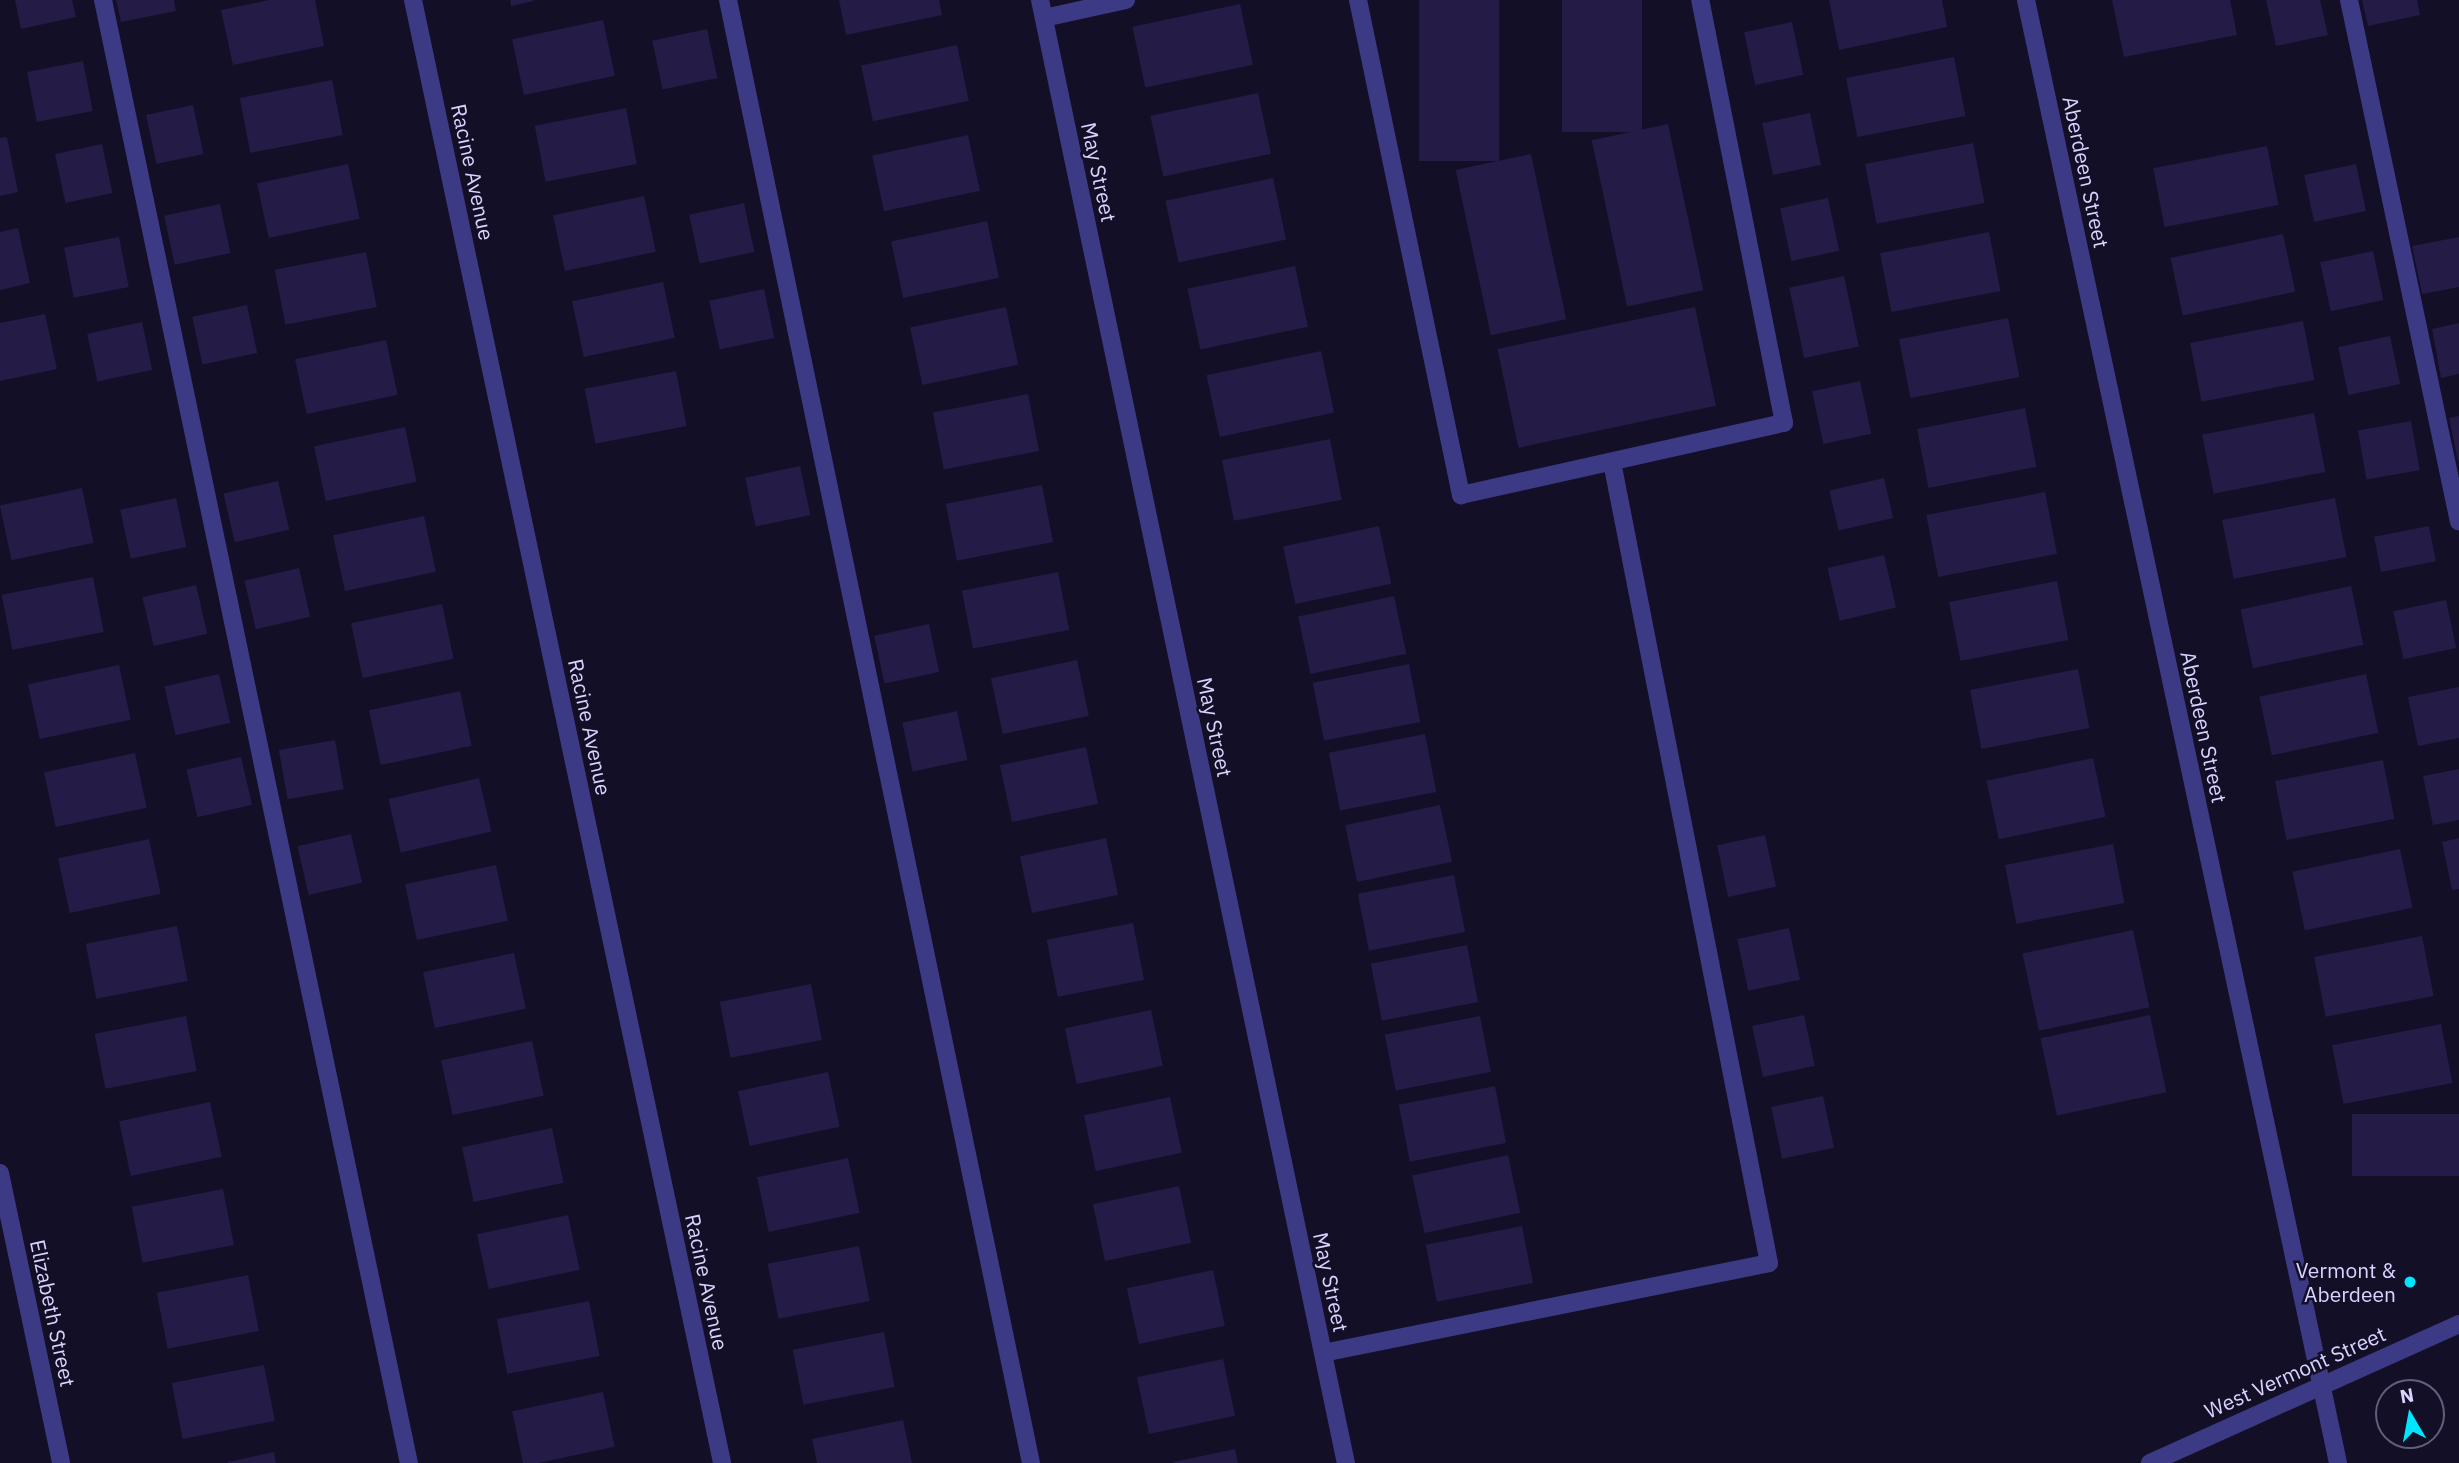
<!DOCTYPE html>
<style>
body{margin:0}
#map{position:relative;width:2459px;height:1463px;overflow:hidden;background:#130f26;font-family:"IBM Plex Sans",sans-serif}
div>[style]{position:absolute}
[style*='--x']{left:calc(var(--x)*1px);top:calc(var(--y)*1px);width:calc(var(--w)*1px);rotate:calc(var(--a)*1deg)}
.building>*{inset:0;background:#241b47;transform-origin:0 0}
.minor>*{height:18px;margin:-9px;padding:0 9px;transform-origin:9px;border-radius:9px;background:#3d3a85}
.dots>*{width:19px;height:19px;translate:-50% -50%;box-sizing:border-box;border:4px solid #130f26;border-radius:50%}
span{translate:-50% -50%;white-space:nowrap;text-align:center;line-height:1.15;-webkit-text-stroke:5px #130f26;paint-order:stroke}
.street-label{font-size:21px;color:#d9d4ff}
.poi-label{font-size:21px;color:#d9d4ff}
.right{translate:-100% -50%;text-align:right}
.north{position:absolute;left:2375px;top:1379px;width:70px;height:70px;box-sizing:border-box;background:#130f26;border:2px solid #625e7d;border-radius:50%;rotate:350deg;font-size:19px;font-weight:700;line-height:28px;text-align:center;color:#d9d4ff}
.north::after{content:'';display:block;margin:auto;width:24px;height:32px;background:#00e5ff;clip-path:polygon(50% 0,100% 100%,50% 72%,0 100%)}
</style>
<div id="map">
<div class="building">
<i style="clip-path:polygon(15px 0,72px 0,76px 17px,21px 29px)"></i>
<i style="clip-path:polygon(116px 0,174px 0,176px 11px,121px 22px)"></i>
<i style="clip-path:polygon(269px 0,315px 0,324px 46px,233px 65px,221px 10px)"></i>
<i style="clip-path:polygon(510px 0,533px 0,534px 1px,511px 6px)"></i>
<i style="clip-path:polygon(839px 0,939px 0,942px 15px,846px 35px)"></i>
<i style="left:1419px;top:0;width:80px;height:161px"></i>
<i style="left:1562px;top:0;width:80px;height:132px"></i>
<i style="clip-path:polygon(1829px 0,1942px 0,1947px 27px,1839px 50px)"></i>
<i style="clip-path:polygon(2112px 0,2230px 0,2237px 35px,2124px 57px)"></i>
<i style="clip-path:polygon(2266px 0,2320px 0,2328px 35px,2276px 46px)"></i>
<i style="clip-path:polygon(2362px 0,2417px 0,2420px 15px,2368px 26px)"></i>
<i style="left:1240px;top:4px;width:62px;height:110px;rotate:78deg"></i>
<i style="left:603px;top:20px;width:57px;height:93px;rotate:78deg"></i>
<i style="left:1792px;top:22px;width:54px;height:49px;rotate:78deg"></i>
<i style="left:707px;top:29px;width:50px;height:56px;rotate:78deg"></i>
<i style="left:957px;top:45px;width:57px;height:98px;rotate:78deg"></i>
<i style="left:1954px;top:57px;width:60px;height:110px;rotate:79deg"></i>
<i style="left:83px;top:61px;width:51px;height:57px;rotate:79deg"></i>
<i style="left:332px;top:80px;width:56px;height:94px;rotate:79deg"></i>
<i style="left:1258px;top:93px;width:62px;height:110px;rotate:78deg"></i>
<i style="left:193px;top:105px;width:50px;height:48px;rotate:78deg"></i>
<i style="left:626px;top:108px;width:57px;height:93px;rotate:79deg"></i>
<i style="left:1810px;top:113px;width:53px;height:49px;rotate:78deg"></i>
<i style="left:1668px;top:124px;width:170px;height:78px;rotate:78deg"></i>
<i style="left:968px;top:135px;width:57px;height:98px;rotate:78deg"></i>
<i style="clip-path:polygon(7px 137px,18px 192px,0 196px,0 138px)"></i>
<i style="left:1973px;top:143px;width:61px;height:110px;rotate:79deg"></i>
<i style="left:102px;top:144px;width:50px;height:48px;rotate:78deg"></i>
<i style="left:2267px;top:146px;width:60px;height:116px;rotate:79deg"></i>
<i style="left:1531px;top:154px;width:169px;height:77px;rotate:78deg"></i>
<i style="left:348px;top:164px;width:56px;height:93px;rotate:78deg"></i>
<i style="left:2356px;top:164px;width:48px;height:53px;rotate:78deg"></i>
<i style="left:1273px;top:178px;width:63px;height:110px;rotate:78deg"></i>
<i style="left:644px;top:196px;width:57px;height:93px;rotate:78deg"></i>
<i style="left:1828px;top:198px;width:54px;height:49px;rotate:78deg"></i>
<i style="left:744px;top:203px;width:50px;height:56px;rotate:78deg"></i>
<i style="left:220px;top:204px;width:50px;height:57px;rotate:78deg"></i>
<i style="left:987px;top:221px;width:58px;height:98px;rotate:78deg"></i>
<i style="clip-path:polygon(18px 228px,30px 283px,0 290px,0 232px)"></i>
<i style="left:1989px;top:232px;width:60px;height:111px;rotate:79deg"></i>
<i style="left:2283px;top:234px;width:59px;height:115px;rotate:78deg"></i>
<i style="left:119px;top:237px;width:51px;height:56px;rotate:79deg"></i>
<i style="clip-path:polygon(2459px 237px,2459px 287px,2422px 294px,2412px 246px)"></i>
<i style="left:2373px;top:251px;width:50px;height:54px;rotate:78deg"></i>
<i style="left:366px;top:252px;width:56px;height:93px;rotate:79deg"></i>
<i style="left:1295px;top:266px;width:62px;height:110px;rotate:78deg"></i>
<i style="left:1844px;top:276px;width:72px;height:56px;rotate:78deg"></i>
<i style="left:663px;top:282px;width:57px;height:93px;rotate:78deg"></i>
<i style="left:764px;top:289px;width:50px;height:56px;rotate:78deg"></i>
<i style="left:247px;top:305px;width:49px;height:56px;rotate:78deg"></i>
<i style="left:1006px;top:307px;width:59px;height:98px;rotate:78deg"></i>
<i style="left:1695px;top:307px;width:101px;height:202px;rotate:78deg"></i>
<i style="clip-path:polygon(45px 314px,57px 369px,0 381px,0 323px)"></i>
<i style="left:2008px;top:318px;width:60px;height:111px;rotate:79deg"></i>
<i style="left:2303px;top:321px;width:60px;height:115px;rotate:79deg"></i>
<i style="left:142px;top:322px;width:49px;height:56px;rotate:78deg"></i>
<i style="clip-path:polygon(2459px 323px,2459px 374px,2441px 378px,2432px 329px)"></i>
<i style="left:2390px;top:336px;width:49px;height:53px;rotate:78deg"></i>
<i style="left:386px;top:340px;width:56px;height:93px;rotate:78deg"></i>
<i style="left:1321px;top:351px;width:63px;height:117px;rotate:78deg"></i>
<i style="left:676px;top:371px;width:56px;height:93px;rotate:79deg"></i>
<i style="left:1860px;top:381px;width:54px;height:49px;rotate:78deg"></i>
<i style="left:1028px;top:394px;width:58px;height:97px;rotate:79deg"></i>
<i style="left:2025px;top:408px;width:60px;height:110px;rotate:79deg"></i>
<i style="left:2314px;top:413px;width:60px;height:114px;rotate:79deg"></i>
<i style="clip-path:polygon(2459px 416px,2459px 461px,2458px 461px,2449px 418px)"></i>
<i style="left:2411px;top:421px;width:50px;height:54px;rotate:80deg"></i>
<i style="left:405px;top:427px;width:56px;height:93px;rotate:78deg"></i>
<i style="left:1330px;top:439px;width:62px;height:110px;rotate:79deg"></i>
<i style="left:800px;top:466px;width:50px;height:56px;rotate:78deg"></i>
<i style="left:1884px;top:478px;width:41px;height:56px;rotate:77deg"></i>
<i style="left:278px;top:481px;width:50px;height:56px;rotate:77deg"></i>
<i style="left:1042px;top:485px;width:58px;height:98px;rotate:79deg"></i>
<i style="left:82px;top:488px;width:56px;height:84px;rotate:78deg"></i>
<i style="left:2045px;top:492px;width:63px;height:121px;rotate:79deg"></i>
<i style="left:176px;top:498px;width:50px;height:57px;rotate:78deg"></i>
<i style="left:2335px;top:498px;width:60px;height:115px;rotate:79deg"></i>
<i style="left:424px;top:516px;width:57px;height:93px;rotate:78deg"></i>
<i style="left:1379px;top:526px;width:59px;height:98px;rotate:78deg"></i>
<i style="left:2429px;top:526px;width:36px;height:56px;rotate:79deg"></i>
<i style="left:1884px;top:555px;width:54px;height:58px;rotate:77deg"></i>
<i style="left:299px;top:568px;width:50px;height:56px;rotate:77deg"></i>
<i style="left:1058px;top:572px;width:59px;height:98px;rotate:79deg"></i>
<i style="left:93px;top:577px;width:56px;height:93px;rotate:79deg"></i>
<i style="left:2057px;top:581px;width:60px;height:110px;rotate:79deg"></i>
<i style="left:196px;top:585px;width:50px;height:55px;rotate:77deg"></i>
<i style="left:2351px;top:586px;width:60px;height:113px;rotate:78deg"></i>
<i style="left:1394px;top:596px;width:59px;height:98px;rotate:78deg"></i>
<i style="left:2446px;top:600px;width:49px;height:54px;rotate:78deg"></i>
<i style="left:442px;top:604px;width:56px;height:93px;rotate:78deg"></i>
<i style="left:929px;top:624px;width:49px;height:56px;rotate:78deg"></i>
<i style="left:1077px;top:660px;width:57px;height:88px;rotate:78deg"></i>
<i style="left:1409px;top:664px;width:59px;height:98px;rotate:79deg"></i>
<i style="left:119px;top:665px;width:56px;height:93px;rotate:78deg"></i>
<i style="left:2078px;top:669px;width:60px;height:110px;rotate:79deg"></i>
<i style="left:219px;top:674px;width:50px;height:56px;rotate:77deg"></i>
<i style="left:2366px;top:674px;width:60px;height:109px;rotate:78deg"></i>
<i style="clip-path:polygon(2459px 687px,2459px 738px,2418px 746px,2408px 697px)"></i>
<i style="left:460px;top:691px;width:56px;height:93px;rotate:78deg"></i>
<i style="left:957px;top:711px;width:50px;height:56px;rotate:78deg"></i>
<i style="left:1425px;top:734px;width:59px;height:98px;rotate:79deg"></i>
<i style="left:335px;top:740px;width:50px;height:57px;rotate:80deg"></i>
<i style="left:1086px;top:747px;width:58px;height:88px;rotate:78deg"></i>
<i style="left:135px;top:753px;width:56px;height:93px;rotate:78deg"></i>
<i style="left:241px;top:757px;width:49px;height:56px;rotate:77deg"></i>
<i style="left:2093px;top:758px;width:60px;height:109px;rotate:78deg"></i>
<i style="left:2383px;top:760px;width:60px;height:110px;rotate:79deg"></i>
<i style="clip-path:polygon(2459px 769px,2459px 820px,2433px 825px,2423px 776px)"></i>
<i style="left:479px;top:778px;width:55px;height:93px;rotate:77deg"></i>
<i style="left:1440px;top:805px;width:58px;height:97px;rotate:78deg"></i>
<i style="left:351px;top:834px;width:50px;height:55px;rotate:77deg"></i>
<i style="left:1765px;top:835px;width:53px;height:49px;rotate:78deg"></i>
<i style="left:1106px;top:838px;width:58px;height:88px;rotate:78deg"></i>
<i style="clip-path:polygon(2459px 838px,2459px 889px,2452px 890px,2442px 842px)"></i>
<i style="left:149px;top:839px;width:56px;height:93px;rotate:78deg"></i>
<i style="left:2113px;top:844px;width:60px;height:110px;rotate:79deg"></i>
<i style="left:2400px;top:849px;width:60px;height:110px;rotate:78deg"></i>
<i style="left:496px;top:865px;width:57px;height:93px;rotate:78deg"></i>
<i style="left:1454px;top:875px;width:58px;height:98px;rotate:79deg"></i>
<i style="left:1133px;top:923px;width:58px;height:88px;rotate:79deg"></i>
<i style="left:177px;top:926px;width:56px;height:93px;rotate:79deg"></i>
<i style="left:1789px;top:928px;width:53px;height:53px;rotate:78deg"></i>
<i style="left:2133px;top:930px;width:79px;height:113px;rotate:78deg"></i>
<i style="left:2422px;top:936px;width:61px;height:110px;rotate:79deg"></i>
<i style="left:1467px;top:945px;width:58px;height:98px;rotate:79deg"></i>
<i style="left:514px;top:953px;width:57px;height:93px;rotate:78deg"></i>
<i style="left:811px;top:984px;width:57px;height:93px;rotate:79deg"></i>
<i style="left:1151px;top:1010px;width:57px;height:88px;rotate:78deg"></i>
<i style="left:1804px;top:1015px;width:52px;height:53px;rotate:78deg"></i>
<i style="left:2150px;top:1015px;width:79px;height:112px;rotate:78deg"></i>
<i style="left:186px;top:1016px;width:56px;height:93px;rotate:79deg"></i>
<i style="left:1480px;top:1016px;width:57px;height:97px;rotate:79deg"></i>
<i style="left:2441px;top:1024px;width:60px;height:111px;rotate:79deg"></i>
<i style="left:532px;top:1041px;width:56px;height:93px;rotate:78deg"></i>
<i style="left:828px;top:1072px;width:56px;height:92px;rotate:78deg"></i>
<i style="left:1495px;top:1086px;width:58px;height:98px;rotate:79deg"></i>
<i style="left:1823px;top:1096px;width:53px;height:53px;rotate:78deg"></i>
<i style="left:1170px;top:1097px;width:57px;height:88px;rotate:78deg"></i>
<i style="left:210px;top:1102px;width:56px;height:93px;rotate:78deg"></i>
<i style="left:2459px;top:1114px;width:62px;height:107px;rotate:90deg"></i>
<i style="left:552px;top:1128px;width:56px;height:92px;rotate:78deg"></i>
<i style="left:1508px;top:1155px;width:59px;height:98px;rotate:78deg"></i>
<i style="left:848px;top:1158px;width:56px;height:93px;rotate:78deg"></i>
<i style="left:1179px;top:1186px;width:58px;height:88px;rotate:78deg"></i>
<i style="left:223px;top:1189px;width:57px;height:93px;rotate:79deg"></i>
<i style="left:568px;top:1215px;width:56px;height:93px;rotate:78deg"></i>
<i style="left:1522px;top:1226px;width:58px;height:98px;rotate:79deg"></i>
<i style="left:859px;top:1246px;width:56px;height:93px;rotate:79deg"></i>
<i style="left:1213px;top:1270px;width:57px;height:88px;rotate:78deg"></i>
<i style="left:248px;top:1275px;width:57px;height:93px;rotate:79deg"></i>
<i style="left:589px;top:1301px;width:56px;height:94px;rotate:79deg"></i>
<i style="left:884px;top:1332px;width:56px;height:93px;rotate:79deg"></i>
<i style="left:1223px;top:1359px;width:58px;height:88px;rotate:78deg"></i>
<i style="left:264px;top:1365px;width:57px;height:94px;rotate:79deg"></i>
<i style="left:603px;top:1392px;width:56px;height:93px;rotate:78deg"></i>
<i style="clip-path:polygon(903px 1420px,912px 1463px,817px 1463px,812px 1439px)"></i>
<i style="clip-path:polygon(1235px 1449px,1238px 1463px,1174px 1463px,1173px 1462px)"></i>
<i style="clip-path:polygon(274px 1452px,276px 1463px,228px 1463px,228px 1462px)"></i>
</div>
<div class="minor">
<i style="--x:103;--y:0;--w:1495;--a:78.19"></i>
<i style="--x:413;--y:0;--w:1495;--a:78.07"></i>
<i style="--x:728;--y:0;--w:1494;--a:78.3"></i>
<i style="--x:1040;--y:0;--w:1495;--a:78.19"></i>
<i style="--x:1358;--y:0;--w:506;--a:78.25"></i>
<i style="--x:1461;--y:495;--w:331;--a:-12.6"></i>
<i style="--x:1784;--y:423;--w:431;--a:-101.2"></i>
<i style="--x:2026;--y:0;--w:1496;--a:77.96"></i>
<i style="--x:2349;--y:0;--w:533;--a:78.1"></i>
<i style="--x:1044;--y:18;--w:84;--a:-12.4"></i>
<i style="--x:0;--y:1173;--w:296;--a:78.1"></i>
<i style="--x:1323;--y:1353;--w:455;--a:-11.4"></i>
<i style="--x:1769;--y:1263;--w:816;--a:-101.09"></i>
<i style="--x:2150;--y:1463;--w:339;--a:-24.2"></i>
</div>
<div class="dots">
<i style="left:2410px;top:1282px;background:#00e5ff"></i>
</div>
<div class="street-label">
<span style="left:473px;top:172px;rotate:78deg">Racine Avenue</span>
<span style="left:1099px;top:172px;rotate:78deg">May Street</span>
<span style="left:2086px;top:172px;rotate:78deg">Aberdeen Street</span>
<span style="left:590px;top:727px;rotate:78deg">Racine Avenue</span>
<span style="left:1215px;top:727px;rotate:78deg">May Street</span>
<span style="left:2204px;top:727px;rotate:78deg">Aberdeen Street</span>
<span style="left:707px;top:1282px;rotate:78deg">Racine Avenue</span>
<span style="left:1331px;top:1282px;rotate:78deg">May Street</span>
<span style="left:53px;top:1313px;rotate:78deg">Elizabeth Street</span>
<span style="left:2295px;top:1372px;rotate:-24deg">West Vermont Street</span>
</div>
<div class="poi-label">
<span class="right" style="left:2396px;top:1282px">Vermont &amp;<br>Aberdeen</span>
</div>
<div class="north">N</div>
</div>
